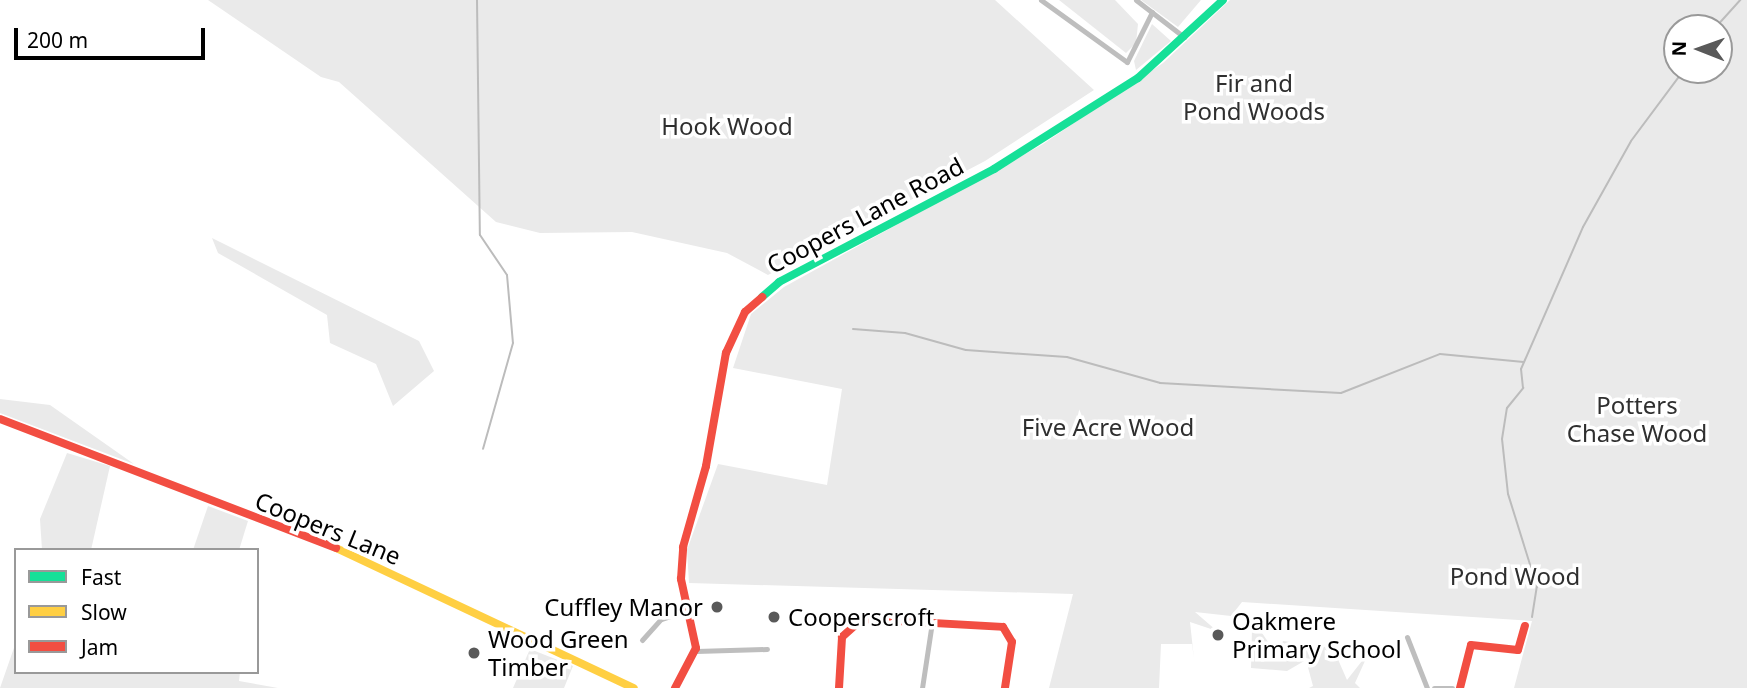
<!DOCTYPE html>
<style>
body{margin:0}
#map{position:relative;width:1747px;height:688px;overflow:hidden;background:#fff;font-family:"Noto Sans",sans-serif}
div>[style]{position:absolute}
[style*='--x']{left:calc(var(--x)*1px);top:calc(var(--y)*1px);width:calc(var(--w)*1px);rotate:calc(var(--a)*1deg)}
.green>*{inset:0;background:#eaeaea}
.stream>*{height:2px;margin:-1px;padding:0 1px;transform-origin:1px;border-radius:1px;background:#bcbcbc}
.street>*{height:5px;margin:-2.5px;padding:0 2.5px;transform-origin:2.5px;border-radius:2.5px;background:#bebebe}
.fast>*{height:8px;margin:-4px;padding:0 4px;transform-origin:4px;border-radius:4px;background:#16e098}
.slow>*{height:8px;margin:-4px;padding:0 4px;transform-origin:4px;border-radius:4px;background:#ffcf43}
.jam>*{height:8px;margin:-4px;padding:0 4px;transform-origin:4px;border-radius:4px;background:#f24e42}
.dots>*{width:19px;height:19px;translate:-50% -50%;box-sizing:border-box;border:4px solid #fff;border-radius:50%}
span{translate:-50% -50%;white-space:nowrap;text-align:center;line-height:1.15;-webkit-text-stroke:7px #fff;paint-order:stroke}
.park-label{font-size:24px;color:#2f2f2f}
.street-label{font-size:24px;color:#000}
.poi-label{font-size:24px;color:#000}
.right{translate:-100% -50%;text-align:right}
.left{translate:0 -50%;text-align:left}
.legend{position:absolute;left:14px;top:548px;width:245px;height:126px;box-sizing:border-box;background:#fff;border:2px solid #999;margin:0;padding:9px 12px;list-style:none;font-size:21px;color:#000}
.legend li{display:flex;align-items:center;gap:14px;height:35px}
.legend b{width:35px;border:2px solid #999}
.north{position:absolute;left:1663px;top:14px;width:70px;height:70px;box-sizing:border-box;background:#fff;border:2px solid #999;border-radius:50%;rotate:271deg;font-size:19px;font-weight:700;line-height:28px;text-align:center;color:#000}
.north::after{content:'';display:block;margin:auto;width:24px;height:32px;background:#595959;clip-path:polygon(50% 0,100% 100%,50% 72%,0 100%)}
.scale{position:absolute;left:14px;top:28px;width:191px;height:32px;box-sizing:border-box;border:4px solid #000;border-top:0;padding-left:9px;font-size:21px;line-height:24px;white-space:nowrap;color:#000;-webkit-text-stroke:5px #fff;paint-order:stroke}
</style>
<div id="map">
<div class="green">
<i style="clip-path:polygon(208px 0,995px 0,1094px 90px,985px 161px,768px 275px,727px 253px,632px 232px,540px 233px,496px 222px,339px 82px,321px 77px)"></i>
<i style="clip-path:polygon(1059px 0,1115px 0,1138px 24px,1136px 43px,1126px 53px)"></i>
<i style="clip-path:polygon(1141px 0,1201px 0,1178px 27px)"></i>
<i style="clip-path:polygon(evenodd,1230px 0,1747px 0,1747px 688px,1514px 688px,1532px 621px,1242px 602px,1231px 616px,1195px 612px,1217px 631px,1190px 622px,1194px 659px,1192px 644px,1161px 644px,1159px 688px,1049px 688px,1073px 594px,689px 583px,687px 550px,718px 464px,827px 485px,842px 389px,733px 368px,751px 314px,784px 287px,1043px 144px,1163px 63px,1230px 0,1677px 28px,1719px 28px,1719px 70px,1677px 70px,1677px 28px)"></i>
<i style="clip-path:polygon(1152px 24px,1171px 41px,1136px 70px,1134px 61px)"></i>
<i style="clip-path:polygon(212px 238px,419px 341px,434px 371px,393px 406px,376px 364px,330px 343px,327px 315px,218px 253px)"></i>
<i style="clip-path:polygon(0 399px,50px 405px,134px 464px,0 413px)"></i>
<i style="clip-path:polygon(67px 453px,110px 466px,91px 550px,42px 550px,40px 519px)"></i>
<i style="clip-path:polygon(208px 506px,248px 521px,239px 550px,193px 550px)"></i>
<i style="clip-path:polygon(1252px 629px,1260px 630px,1277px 655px,1283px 641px,1333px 648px,1347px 680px,1369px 652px,1355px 683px,1360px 688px,1309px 688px,1313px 686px,1306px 660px,1287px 671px,1251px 668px)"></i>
<i style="clip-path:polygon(16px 642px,16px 672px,240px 672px,239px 681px,278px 688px,0 688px)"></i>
<i style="clip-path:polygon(530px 649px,573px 666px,564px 688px,513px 688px)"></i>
</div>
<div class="stream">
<i style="--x:477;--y:0;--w:235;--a:89.3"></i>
<i style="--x:480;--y:235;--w:48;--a:56"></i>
<i style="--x:507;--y:275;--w:68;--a:85"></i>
<i style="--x:513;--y:343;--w:110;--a:105.8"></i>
<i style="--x:1715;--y:28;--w:38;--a:-48"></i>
<i style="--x:853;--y:329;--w:52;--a:4.4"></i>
<i style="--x:905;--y:333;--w:63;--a:15.6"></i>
<i style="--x:966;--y:350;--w:101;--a:4"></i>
<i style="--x:1067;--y:357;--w:97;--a:15.6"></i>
<i style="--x:1160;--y:383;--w:181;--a:3.2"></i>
<i style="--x:1341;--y:393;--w:106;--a:-21.5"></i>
<i style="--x:1440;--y:354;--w:84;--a:5.4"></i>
<i style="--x:1532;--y:617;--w:30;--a:-81"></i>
<i style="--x:1537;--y:587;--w:97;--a:-107.3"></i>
<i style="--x:1508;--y:494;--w:55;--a:-96.2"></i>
<i style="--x:1502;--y:439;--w:31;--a:-81"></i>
<i style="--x:1507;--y:408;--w:26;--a:-51"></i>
<i style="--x:1523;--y:388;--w:19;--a:-96"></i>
<i style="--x:1521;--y:369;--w:155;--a:-66.4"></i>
<i style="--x:1583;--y:227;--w:98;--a:-60.8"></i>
<i style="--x:1631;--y:141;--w:89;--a:-53.3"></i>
</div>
<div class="street">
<i style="--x:1041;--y:0;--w:106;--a:35.8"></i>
<i style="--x:1127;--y:62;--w:56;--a:-63.4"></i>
<i style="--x:1136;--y:0;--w:61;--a:37.6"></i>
<i style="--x:1407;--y:637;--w:55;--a:68.6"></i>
<i style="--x:642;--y:640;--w:28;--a:-48"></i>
<i style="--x:661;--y:619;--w:28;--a:-18"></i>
<i style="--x:696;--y:651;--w:71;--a:-1.6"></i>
<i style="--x:922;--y:688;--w:67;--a:-81.4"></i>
<i style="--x:1434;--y:688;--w:18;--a:0"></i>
</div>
<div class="fast">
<i style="--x:762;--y:297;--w:23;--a:-41"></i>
<i style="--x:779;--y:282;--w:243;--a:-27.7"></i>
<i style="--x:994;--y:169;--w:170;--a:-32.3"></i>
<i style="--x:1138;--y:78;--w:115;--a:-42.5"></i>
</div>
<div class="slow">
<i style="--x:336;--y:548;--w:329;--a:25.2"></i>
</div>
<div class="jam">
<i style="--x:0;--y:419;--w:360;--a:21"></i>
<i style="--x:675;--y:688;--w:45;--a:-62.3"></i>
<i style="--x:696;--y:648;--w:71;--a:-102.3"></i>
<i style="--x:681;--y:579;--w:32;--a:-86"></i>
<i style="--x:683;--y:547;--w:84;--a:-74.1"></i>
<i style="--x:706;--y:466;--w:115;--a:-80"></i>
<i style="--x:726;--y:353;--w:45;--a:-65.1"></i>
<i style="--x:745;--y:312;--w:23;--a:-41"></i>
<i style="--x:839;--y:688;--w:51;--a:-86.6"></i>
<i style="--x:842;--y:637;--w:27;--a:-42"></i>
<i style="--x:862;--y:619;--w:141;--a:3.2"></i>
<i style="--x:1003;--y:627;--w:17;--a:59"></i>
<i style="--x:1012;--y:642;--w:47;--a:98.7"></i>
<i style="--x:1460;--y:688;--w:44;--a:-75.7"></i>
<i style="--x:1471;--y:645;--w:47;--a:6.1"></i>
<i style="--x:1518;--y:650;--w:25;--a:-74"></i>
</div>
<div class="dots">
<i style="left:717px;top:607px;background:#595959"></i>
<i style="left:774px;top:617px;background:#595959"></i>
<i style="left:1218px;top:635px;background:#595959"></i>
<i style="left:474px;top:653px;background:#595959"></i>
</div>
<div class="park-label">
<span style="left:1254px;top:97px">Fir and<br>Pond Woods</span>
<span style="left:727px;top:126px">Hook Wood</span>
<span style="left:1637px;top:419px">Potters<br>Chase Wood</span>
<span style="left:1108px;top:427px">Five Acre Wood</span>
<span style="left:1515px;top:576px">Pond Wood</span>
</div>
<div class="street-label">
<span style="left:865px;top:215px;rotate:-28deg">Coopers Lane Road</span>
<span style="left:328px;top:528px;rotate:22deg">Coopers Lane</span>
</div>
<div class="poi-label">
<span class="right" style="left:703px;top:607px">Cuffley Manor</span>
<span class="left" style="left:788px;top:617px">Cooperscroft</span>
<span class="left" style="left:1232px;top:635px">Oakmere<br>Primary School</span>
<span class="left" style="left:488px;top:653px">Wood Green<br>Timber</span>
</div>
<ul class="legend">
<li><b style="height:9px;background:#16e098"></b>Fast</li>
<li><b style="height:9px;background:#ffcf43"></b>Slow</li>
<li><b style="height:9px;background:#f24e42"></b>Jam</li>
</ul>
<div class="north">N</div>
<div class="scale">200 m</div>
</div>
